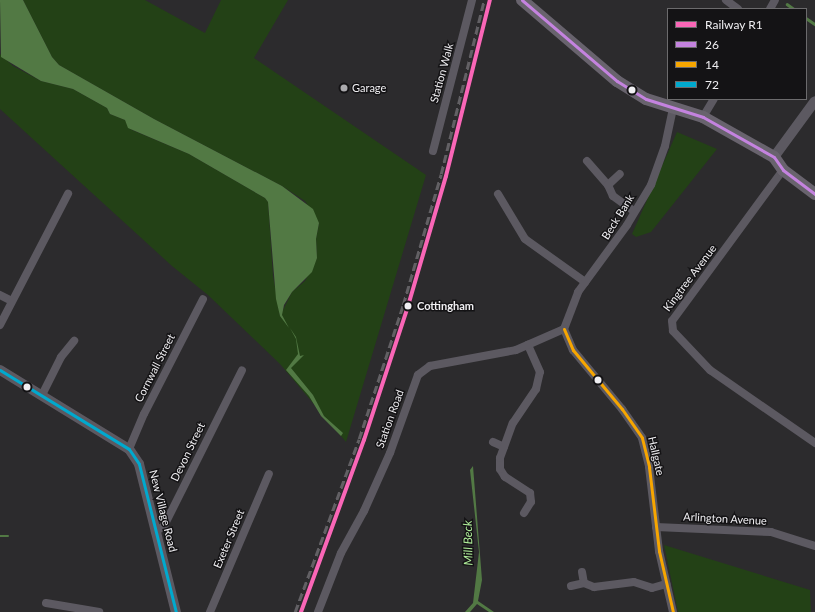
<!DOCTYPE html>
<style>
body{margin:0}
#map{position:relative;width:815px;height:612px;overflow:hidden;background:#2c2b2d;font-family:Lato,sans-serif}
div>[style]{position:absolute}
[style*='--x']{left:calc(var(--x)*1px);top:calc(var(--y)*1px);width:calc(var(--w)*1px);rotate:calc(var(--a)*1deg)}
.green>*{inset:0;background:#234116}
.water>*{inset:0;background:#527944}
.stream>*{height:2.5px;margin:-1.25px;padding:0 1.25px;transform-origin:1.25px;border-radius:1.25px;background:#527944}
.minor>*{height:8px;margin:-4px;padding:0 4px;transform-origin:4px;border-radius:4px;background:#5c5961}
.tertiary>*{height:10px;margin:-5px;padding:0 5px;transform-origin:5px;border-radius:5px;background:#5c5961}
.secondary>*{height:12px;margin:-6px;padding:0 6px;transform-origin:6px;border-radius:6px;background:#68636d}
.rail>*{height:2.5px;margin-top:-1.25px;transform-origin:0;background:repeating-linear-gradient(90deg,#626064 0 8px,transparent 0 12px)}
.bus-1>*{height:3px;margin:-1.5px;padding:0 1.5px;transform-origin:1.5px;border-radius:1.5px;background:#c483df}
.bus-2>*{height:3px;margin:-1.5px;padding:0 1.5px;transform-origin:1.5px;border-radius:1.5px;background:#f7a600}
.bus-3>*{height:3px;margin:-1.5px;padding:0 1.5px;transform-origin:1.5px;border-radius:1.5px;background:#00a9ce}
.rail-1>*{height:4px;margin:-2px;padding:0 2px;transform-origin:2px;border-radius:2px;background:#fa66b7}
.dots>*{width:11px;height:11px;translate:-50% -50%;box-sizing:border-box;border:2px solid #141315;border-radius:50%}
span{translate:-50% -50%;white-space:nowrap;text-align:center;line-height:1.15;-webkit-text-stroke:3px #141315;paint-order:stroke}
.street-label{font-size:11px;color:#f0eff2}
.poi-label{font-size:11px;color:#f0eff2}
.left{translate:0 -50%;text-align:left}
.stop-label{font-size:11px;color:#f0eff2;font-weight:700}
.water-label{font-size:12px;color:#b0ee9a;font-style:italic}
.legend{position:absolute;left:667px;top:8px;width:140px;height:92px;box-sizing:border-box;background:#141315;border:1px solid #6c6b6d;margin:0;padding:5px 7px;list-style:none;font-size:12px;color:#f0eff2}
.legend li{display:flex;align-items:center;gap:8px;height:20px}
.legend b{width:20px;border:1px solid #6c6b6d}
</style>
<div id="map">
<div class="green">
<i style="clip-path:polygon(23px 0,145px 0,205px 33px,221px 0,288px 0,254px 58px,426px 175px,346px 442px,280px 364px,208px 295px,172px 266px,0 109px,0 54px,13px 66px,41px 81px,73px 89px,107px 108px,110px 114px,125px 120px,132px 130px,189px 154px,265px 198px,268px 202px,273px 276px,280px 316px,292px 292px,305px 281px,317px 258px,316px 239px,319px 223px,305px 201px,282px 186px,154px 119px,59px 65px,52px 57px)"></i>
<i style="clip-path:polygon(677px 132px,717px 149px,651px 232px,636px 237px,632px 234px)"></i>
<i style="clip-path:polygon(664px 545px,810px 590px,811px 612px,678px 612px)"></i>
</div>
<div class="water">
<i style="clip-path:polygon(0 0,23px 0,52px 57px,59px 65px,154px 119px,282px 186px,313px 209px,319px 223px,316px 239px,317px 258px,312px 272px,292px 292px,284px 305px,282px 315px,289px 328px,280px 316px,276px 299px,268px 202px,265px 198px,189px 154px,128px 128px,125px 120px,110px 114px,107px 108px,73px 89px,41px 81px,1px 57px)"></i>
<i style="clip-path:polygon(290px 328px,296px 337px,300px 356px,304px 355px,291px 368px,313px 395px,324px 416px,343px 433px,341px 436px,321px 416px,309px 396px,286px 370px,298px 354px,296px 339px)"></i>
<i style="clip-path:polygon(473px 466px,482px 580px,478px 601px,494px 612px,489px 612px,477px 604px,470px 612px,465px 612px,473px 603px,479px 552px,470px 470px)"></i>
</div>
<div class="stream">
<i style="--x:787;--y:4;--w:9;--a:36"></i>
<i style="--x:806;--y:18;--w:11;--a:34"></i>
<i style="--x:0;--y:536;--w:8;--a:0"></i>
</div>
<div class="minor">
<i style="--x:726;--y:0;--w:15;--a:37"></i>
<i style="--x:770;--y:9;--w:10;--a:-61"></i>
<i style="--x:703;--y:117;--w:21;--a:-59"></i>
<i style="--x:433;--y:151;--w:156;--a:-75.5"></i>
<i style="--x:587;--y:161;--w:32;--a:49"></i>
<i style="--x:608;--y:185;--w:12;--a:66"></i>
<i style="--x:613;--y:196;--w:26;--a:36"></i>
<i style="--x:783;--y:170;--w:187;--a:126.3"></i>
<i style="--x:672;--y:321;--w:10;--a:84"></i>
<i style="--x:673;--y:331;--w:54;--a:46.5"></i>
<i style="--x:710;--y:370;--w:128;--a:34.8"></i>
<i style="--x:608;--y:185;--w:16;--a:-43"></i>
<i style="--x:498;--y:194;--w:52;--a:59"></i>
<i style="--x:525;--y:239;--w:74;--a:35.6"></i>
<i style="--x:0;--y:295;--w:13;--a:27"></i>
<i style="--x:0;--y:325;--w:148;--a:-62.6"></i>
<i style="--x:564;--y:329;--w:23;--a:67"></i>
<i style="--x:573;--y:350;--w:77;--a:50.3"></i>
<i style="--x:622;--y:409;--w:35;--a:55"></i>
<i style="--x:642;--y:438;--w:30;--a:76"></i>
<i style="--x:649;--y:467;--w:85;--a:83.2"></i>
<i style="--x:659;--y:551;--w:63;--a:77.1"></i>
<i style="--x:564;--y:329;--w:40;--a:-69"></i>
<i style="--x:578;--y:292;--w:83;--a:-53.8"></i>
<i style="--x:627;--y:225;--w:47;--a:-59"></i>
<i style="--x:651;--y:185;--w:41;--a:-70.3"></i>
<i style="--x:665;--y:146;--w:38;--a:-78"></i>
<i style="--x:42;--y:395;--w:42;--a:-63.4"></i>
<i style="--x:61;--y:357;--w:21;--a:-51"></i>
<i style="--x:493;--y:442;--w:12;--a:24"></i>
<i style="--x:129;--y:449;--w:38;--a:-67"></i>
<i style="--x:144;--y:414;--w:129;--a:-62.8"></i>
<i style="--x:524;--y:513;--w:13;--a:-58"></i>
<i style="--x:531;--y:502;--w:9;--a:-96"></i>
<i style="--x:530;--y:493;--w:30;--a:-147"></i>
<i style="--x:505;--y:477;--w:9;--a:-122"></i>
<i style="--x:500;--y:469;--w:11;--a:-90"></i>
<i style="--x:500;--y:458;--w:37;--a:-70"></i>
<i style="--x:513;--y:423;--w:41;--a:-55.9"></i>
<i style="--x:536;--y:389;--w:17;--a:-77"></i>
<i style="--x:540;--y:372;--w:30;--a:-114"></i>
<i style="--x:656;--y:527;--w:115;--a:2.5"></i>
<i style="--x:771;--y:532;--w:46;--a:17.7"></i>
<i style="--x:155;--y:532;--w:11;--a:-34"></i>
<i style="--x:164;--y:526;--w:174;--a:-63.4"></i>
<i style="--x:582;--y:572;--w:11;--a:80"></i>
<i style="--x:571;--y:586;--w:13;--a:-13"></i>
<i style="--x:584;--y:583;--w:11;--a:22"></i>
<i style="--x:594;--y:587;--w:40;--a:-7.1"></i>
<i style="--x:634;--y:582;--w:19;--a:18"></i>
<i style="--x:652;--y:588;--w:15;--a:-16"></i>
<i style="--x:46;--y:603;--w:54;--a:9.6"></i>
<i style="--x:210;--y:612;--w:150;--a:-66.9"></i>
<i style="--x:318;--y:612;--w:63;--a:-68.7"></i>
<i style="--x:341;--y:553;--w:48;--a:-61.3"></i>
<i style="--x:364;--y:511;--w:64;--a:-65.9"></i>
<i style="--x:390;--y:453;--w:83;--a:-70.3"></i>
<i style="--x:418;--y:375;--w:15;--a:-37"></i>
<i style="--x:430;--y:366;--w:87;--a:-10.5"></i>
<i style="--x:516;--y:350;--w:52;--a:-23.6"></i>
</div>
<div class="tertiary">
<i style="--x:774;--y:157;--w:69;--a:-53.8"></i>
<i style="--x:0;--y:370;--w:151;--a:31.5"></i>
<i style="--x:129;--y:449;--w:18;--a:56"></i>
<i style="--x:139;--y:464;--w:153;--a:76"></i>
</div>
<div class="secondary">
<i style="--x:522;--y:0;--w:125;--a:40.5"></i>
<i style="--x:617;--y:81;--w:34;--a:32"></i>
<i style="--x:646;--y:99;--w:60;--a:17.5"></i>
<i style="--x:703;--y:117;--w:81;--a:29.4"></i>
<i style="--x:774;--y:157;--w:16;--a:55"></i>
<i style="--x:783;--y:170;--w:40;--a:37"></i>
</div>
<div class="rail">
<i style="--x:295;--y:612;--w:184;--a:-69.7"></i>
<i style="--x:359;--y:439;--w:141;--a:-71.8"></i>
<i style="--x:403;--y:305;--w:136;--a:-73.8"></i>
<i style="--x:441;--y:174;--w:179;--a:-76.1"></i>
</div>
<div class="bus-1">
<i style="--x:522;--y:0;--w:125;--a:40.5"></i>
<i style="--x:617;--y:81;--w:34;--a:32"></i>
<i style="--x:646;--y:99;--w:60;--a:17.5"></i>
<i style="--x:703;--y:117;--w:81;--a:29.4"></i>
<i style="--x:774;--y:157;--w:16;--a:55"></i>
<i style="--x:783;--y:170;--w:40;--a:37"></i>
</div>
<div class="bus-2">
<i style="--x:564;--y:329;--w:23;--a:67"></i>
<i style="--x:573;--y:350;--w:77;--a:50.3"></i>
<i style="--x:622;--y:409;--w:35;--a:55"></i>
<i style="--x:642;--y:438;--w:30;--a:76"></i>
<i style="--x:649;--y:467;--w:85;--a:83.2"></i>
<i style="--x:659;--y:551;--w:63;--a:77.1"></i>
</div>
<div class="bus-3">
<i style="--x:0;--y:370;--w:151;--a:31.5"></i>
<i style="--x:129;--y:449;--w:18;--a:56"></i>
<i style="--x:139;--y:464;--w:153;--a:76"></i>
</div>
<div class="rail-1">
<i style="--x:301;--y:612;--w:183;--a:-69.9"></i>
<i style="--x:364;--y:440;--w:141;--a:-71.8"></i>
<i style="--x:408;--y:306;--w:135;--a:-73.7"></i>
<i style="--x:446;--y:176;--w:181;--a:-76"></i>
</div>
<div class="dots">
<i style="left:344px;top:88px;background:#abaaad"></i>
<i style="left:632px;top:90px;background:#f0eff2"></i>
<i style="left:408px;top:306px;background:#f0eff2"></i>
<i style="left:598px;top:380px;background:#f0eff2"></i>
<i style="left:27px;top:387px;background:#f0eff2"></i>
</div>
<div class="street-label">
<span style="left:442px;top:73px;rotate:-75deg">Station Walk</span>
<span style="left:618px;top:217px;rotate:-58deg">Beck Bank</span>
<span style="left:690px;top:278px;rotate:-53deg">Kingtree Avenue</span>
<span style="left:155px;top:368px;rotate:-63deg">Cornwall Street</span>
<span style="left:390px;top:419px;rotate:-70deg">Station Road</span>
<span style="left:188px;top:452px;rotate:-64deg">Devon Street</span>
<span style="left:656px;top:456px;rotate:77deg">Hallgate</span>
<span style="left:163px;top:511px;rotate:76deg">New Village Road</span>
<span style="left:725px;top:519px;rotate:3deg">Arlington Avenue</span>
<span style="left:229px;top:539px;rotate:-67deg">Exeter Street</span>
</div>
<div class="poi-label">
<span class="left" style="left:352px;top:88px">Garage</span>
</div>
<div class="stop-label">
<span class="left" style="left:417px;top:306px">Cottingham</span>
</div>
<div class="water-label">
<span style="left:468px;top:543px;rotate:-91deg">Mill Beck</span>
</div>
<ul class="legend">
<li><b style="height:5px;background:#fa66b7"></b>Railway R1</li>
<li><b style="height:5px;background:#c483df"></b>26</li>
<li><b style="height:5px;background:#f7a600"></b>14</li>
<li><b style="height:5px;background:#00a9ce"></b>72</li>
</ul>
</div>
